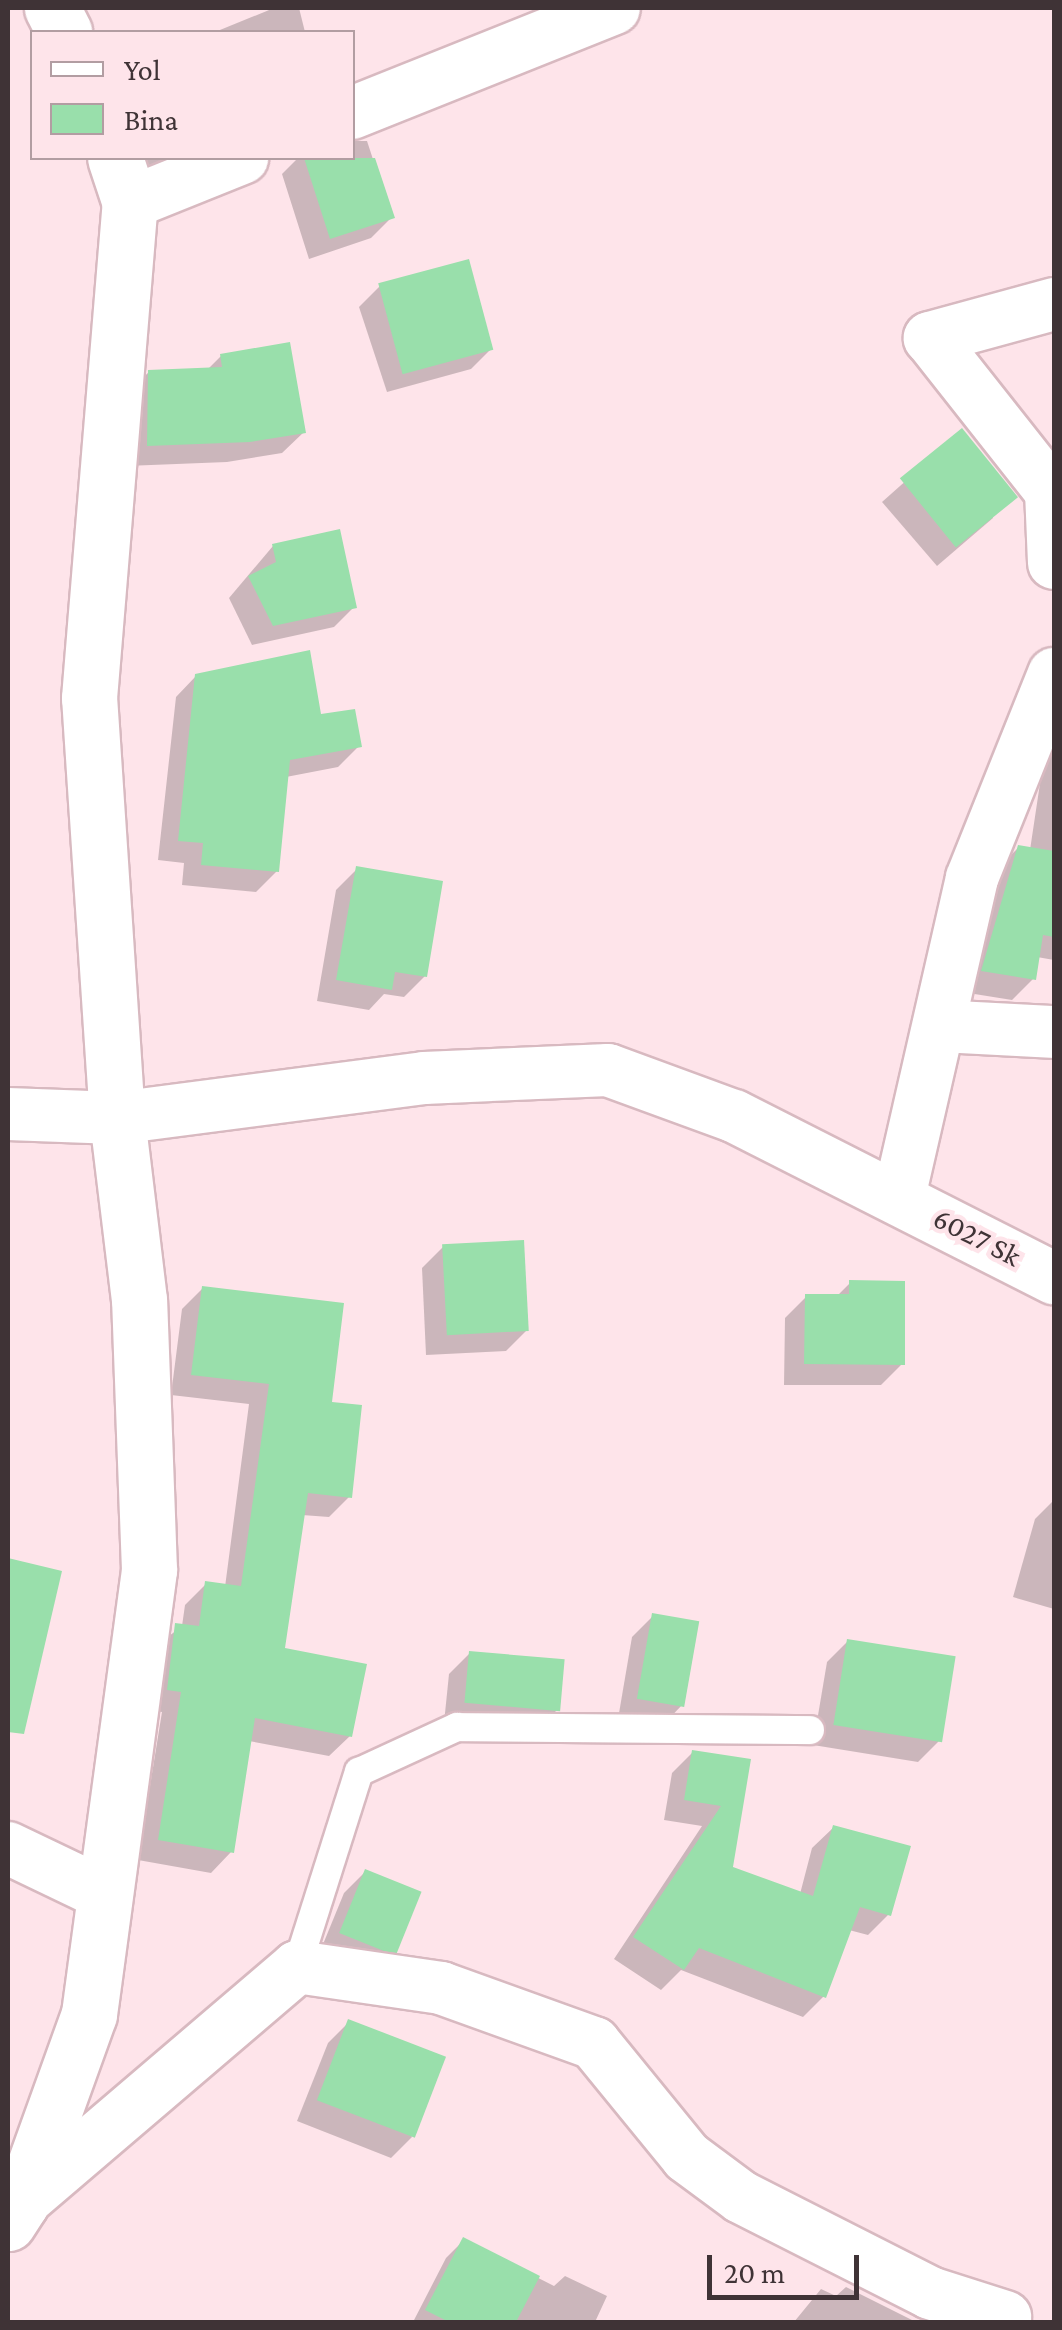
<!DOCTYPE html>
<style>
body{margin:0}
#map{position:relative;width:1062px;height:2330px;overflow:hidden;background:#fee4ea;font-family:"Crimson Pro",serif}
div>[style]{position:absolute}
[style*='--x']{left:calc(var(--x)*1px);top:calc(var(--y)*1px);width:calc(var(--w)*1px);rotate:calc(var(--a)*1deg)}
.shadow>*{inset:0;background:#0003}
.building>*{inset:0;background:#99dfab;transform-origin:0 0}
.roads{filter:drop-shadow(2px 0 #d8b9c0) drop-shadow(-2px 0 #d8b9c0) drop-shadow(0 2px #d8b9c0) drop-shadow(0 -2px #d8b9c0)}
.service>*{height:28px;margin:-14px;padding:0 14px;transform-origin:14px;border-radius:14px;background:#fff}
.minor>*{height:52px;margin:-26px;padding:0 26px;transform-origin:26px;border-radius:26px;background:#fff}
.tertiary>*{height:55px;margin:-27.5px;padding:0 27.5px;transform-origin:27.5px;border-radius:27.5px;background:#fff}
span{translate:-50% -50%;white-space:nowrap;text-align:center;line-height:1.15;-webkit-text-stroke:9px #fee4ea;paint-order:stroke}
.street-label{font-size:30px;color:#3f3336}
.frame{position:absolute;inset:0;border:10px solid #3f3336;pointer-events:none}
.legend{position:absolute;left:30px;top:30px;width:325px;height:130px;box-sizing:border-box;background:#fee4ea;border:2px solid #b29da2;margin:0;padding:12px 18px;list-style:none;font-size:30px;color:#3f3336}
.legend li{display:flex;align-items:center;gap:20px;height:50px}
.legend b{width:50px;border:2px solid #b29da2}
.scale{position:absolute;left:707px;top:2255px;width:152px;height:45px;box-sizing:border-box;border:5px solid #3f3336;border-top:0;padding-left:12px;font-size:30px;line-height:35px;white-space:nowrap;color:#3f3336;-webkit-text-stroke:8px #fee4ea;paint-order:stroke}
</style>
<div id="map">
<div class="shadow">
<i style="clip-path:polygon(274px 8px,299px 8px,305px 32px,215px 32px)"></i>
<i style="clip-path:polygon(352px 141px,367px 141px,392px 217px,371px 238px,309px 259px,282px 174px,298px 158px,352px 158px)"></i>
<i style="clip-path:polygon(133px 158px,193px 158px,141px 177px)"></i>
<i style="clip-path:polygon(380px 286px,491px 349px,471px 369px,387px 392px,359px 307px)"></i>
<i style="clip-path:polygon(221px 356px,304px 432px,282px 453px,227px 462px,126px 466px,127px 393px,149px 372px,207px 370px)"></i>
<i style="clip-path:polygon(962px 431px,993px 518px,937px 566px,882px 502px)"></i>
<i style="clip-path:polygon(273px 546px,354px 607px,334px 627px,252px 645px,229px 598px)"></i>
<i style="clip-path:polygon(196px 676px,319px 717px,359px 746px,338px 767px,286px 777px,277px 871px,256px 892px,182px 885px,184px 863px,158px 860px,176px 697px)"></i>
<i style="clip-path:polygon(1054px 741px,1054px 960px,1037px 957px,1033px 979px,1012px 1000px,962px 992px,997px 869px,1018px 848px,1030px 850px,1045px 750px)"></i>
<i style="clip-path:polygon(357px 869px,425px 976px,404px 997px,384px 994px,369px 1010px,317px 1001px,336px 890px)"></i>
<i style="clip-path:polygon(443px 1247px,527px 1330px,506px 1351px,426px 1355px,422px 1268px)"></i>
<i style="clip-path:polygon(850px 1283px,902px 1364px,881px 1385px,784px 1385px,785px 1318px,806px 1297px,837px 1296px)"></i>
<i style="clip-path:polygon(203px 1288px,329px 1404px,350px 1496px,329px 1517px,302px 1515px,282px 1650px,350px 1736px,329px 1756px,249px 1741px,231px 1852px,211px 1873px,138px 1860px,162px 1712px,147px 1710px,155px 1647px,182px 1626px,185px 1605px,206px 1584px,225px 1587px,249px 1404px,171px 1395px,182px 1309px)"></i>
<i style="clip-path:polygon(1053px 1501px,1054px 1501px,1054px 1609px,1013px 1597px,1035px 1519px)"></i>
<i style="clip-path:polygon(8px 1560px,59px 1572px,17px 1683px,8px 1681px)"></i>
<i style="clip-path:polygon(653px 1616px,683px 1704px,662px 1726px,618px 1719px,632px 1637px)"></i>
<i style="clip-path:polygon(848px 1641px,939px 1741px,918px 1762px,813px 1745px,827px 1662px)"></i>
<i style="clip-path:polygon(470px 1653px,558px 1709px,537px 1730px,444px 1723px,449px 1674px)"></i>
<i style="clip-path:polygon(693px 1752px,748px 1761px,730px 1869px,800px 1894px,812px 1848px,834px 1827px,889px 1914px,868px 1935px,849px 1930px,824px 1996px,803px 2017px,681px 1970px,661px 1990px,614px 1959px,702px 1826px,664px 1820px,672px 1773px)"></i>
<i style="clip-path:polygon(365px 1872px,395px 1950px,374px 1971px,319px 1954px,344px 1893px)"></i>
<i style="clip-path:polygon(349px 2022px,412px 2137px,391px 2158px,297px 2121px,328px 2043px)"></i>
<i style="clip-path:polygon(464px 2240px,554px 2286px,565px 2276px,607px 2296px,595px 2322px,413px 2322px,446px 2258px)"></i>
<i style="clip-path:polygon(846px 2287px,916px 2322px,794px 2322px,821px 2289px,836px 2296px)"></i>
</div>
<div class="building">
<i style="clip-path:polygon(304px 158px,375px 158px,395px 218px,330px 239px)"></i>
<i style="left:469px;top:259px;width:94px;height:94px;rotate:75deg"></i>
<i style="clip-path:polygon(290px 342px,306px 433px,250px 442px,147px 446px,148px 370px,222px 367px,220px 354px)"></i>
<i style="left:962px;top:428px;width:89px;height:80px;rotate:51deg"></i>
<i style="clip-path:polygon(340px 529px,357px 608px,273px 626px,248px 576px,276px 562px,272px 544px)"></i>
<i style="clip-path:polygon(310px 650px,321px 714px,355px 709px,362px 747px,290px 760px,279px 872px,201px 865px,203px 843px,178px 841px,195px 674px)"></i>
<i style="clip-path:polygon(1018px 845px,1054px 851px,1054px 937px,1043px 935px,1036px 980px,981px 971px)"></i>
<i style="clip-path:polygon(356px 866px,443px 881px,427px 977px,395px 972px,392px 990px,336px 980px)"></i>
<i style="left:524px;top:1240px;width:91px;height:82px;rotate:87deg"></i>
<i style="clip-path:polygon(849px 1280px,905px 1281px,905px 1365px,804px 1364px,805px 1294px,849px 1294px)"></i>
<i style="clip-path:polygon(202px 1286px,344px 1303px,332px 1402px,362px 1405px,352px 1498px,308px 1493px,285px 1648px,367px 1664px,352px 1737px,255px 1718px,234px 1853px,158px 1840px,181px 1692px,167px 1690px,175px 1623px,199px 1626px,205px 1581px,241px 1586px,269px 1384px,191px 1375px)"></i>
<i style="clip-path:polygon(8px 1558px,62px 1571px,24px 1734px,8px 1732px)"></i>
<i style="left:652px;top:1613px;width:48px;height:87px;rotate:10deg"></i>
<i style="left:847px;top:1639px;width:110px;height:87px;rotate:9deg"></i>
<i style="left:469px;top:1651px;width:96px;height:52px;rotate:5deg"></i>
<i style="clip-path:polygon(692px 1750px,751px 1759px,733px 1867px,813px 1896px,833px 1825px,911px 1846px,891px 1916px,860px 1907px,826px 1998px,699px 1948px,684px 1970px,633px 1937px,721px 1806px,684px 1800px)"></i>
<i style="left:365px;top:1869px;width:61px;height:69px;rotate:22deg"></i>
<i style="left:348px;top:2019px;width:105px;height:87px;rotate:21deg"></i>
<i style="clip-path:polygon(463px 2237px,540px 2276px,516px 2322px,449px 2322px,425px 2310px)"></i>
</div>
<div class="roads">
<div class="service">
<i style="--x:297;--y:1967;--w:205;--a:-72.4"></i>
<i style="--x:359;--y:1772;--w:108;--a:-24.7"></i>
<i style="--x:457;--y:1727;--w:353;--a:0.5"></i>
</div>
<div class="minor">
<i style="--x:352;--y:113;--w:282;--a:-21.8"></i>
<i style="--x:130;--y:203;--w:121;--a:-21.9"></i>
<i style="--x:1054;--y:304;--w:129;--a:164.7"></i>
<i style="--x:930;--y:338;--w:195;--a:51.7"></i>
<i style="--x:1051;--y:491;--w:72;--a:87.6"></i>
<i style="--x:939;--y:1026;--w:115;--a:3"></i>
<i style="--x:8;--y:1114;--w:109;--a:2.1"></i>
<i style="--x:117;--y:1118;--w:310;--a:-7.4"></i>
<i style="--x:424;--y:1078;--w:184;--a:-2.5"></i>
<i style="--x:608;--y:1070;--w:134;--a:20.1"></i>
<i style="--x:734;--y:1116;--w:359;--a:26.9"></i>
<i style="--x:899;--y:1197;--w:327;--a:-77.1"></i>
<i style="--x:972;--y:878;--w:220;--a:-68.1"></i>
<i style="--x:8;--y:1848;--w:106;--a:25.6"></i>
<i style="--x:21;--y:2203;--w:363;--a:-40.5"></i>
<i style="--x:297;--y:1967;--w:146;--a:8.3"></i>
<i style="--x:441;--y:1988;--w:163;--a:19.8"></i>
<i style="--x:594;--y:2043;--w:147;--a:50.8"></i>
<i style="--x:687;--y:2157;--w:67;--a:36.5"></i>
<i style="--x:741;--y:2197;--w:212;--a:26.9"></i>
<i style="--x:930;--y:2293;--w:79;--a:17.7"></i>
</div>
<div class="tertiary">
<i style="--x:52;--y:8;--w:27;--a:63"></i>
<i style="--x:8;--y:2223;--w:24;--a:-57"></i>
<i style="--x:21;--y:2203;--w:201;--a:-70.2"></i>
<i style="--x:89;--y:2014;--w:448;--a:-82.3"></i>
<i style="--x:149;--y:1570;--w:270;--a:-92.1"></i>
<i style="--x:139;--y:1300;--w:183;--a:-96.9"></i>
<i style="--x:117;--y:1118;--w:421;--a:-93.8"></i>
<i style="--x:89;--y:698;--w:497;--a:-85.3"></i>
<i style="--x:130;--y:203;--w:47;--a:-108.4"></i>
</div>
</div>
<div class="street-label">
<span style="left:977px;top:1237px;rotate:27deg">6027 Sk</span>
</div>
<div class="frame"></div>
<ul class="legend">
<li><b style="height:12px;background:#fff"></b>Yol</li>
<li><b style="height:28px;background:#99dfab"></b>Bina</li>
</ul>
<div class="scale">20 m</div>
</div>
